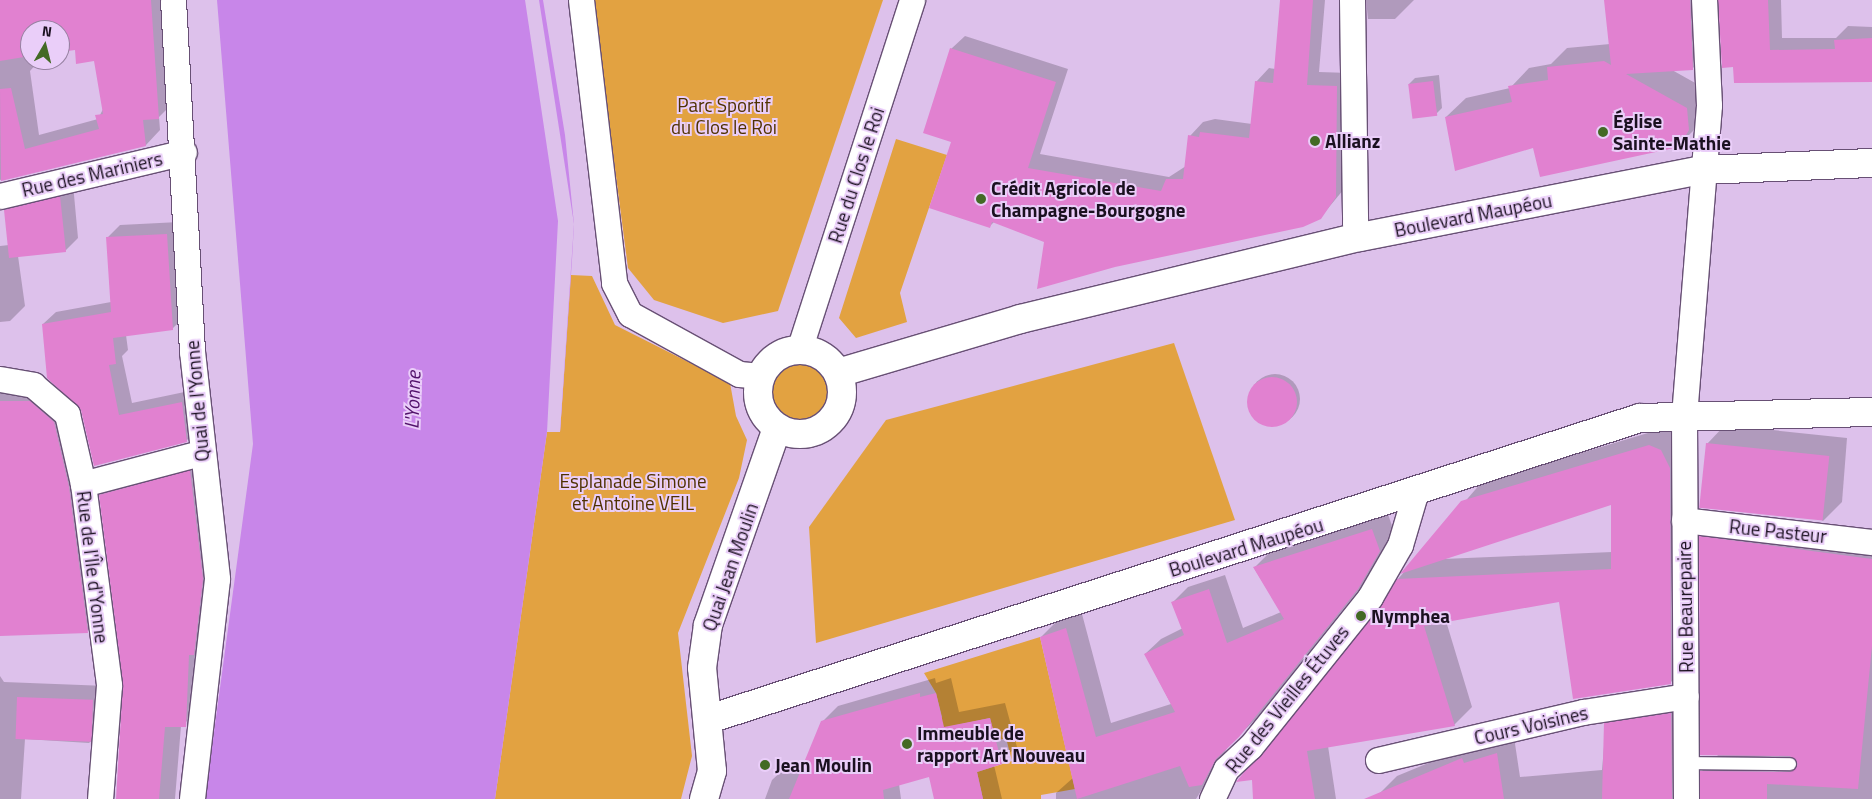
<!DOCTYPE html>
<meta charset="utf-8">
<style>
body{margin:0}
#map{position:relative;width:1872px;height:799px;overflow:hidden;background:#ddc1eb;font-family:"Titillium Web",sans-serif}
div>[style]{position:absolute}
[style*='--x']{left:calc(var(--x)*1px);top:calc(var(--y)*1px);width:calc(var(--w)*1px);rotate:calc(var(--a)*1deg)}
.green>*{inset:0;background:#e2a241}
.round{border-radius:50%}
.water>*{inset:0;background:#c886e9}
.pier>*{inset:0;background:#ddc1eb}
.shadow>*{inset:0;background:#0003}
.building>*{inset:0;background:#e181d0;transform-origin:0 0}
.roads{filter:drop-shadow(1px 0 #685075) drop-shadow(-1px 0 #685075) drop-shadow(0 1px #685075) drop-shadow(0 -1px #685075)}
.lane>*{height:12px;margin:-6px;padding:0 6px;transform-origin:6px;border-radius:6px;background:#fff}
.street>*{height:25px;margin:-12.5px;padding:0 12.5px;transform-origin:12.5px;border-radius:12.5px;background:#fff}
.secondary>*{height:28px;margin:-14px;padding:0 14px;transform-origin:14px;border-radius:14px;background:#fff}
.secondary>.ring{margin:-14px;padding:0;box-sizing:content-box;background:none;border:28px solid #fff;border-radius:50%}
.dots>*{width:14px;height:14px;translate:-50% -50%;box-sizing:border-box;border:2px solid #eacef9;border-radius:50%}
span{translate:-50% -50%;white-space:nowrap;text-align:center;line-height:1.15;-webkit-text-stroke:4px #eacef9;paint-order:stroke}
.park-label{font-size:19px;color:#4f3100}
.poi-label{font-size:19px;color:#1b1120;font-weight:700}
.left{translate:0 -50%;text-align:left}
.street-label{font-size:19px;color:#1b1120}
.water-label{font-size:20px;color:#52126b;font-style:italic}
.north{position:absolute;left:20px;top:20px;width:50px;height:50px;box-sizing:border-box;background:#eacef9;border:1px solid #9782a2;border-radius:50%;rotate:8deg;font-size:14px;font-weight:700;line-height:20px;text-align:center;color:#1b1120}
.north::after{content:'';display:block;margin:auto;width:18px;height:22px;background:#436a25;clip-path:polygon(50% 0,100% 100%,50% 72%,0 100%)}
</style>
<div id="map">
<div class="green">
<i style="clip-path:polygon(593px 0,883px 0,778px 311px,723px 323px,654px 300px,628px 268px)"></i>
<i style="clip-path:polygon(896px 139px,947px 155px,900px 293px,907px 322px,856px 338px,839px 318px)"></i>
<i style="clip-path:polygon(571px 275px,592px 276px,615px 325px,730px 383px,736px 416px,747px 440px,739px 478px,678px 633px,692px 756px,681px 799px,495px 799px,547px 432px,560px 432px)"></i>
<i style="clip-path:polygon(1174px 343px,1235px 520px,816px 643px,809px 527px,886px 420px)"></i>
<i class="round" style="left:771px;top:363px;width:58px;height:58px"></i>
<i style="clip-path:polygon(1040px 637px,1075px 789px,1041px 795px,1041px 799px,983px 799px,977px 772px,1012px 761px,1006px 738px,996px 741px,990px 718px,938px 729px,942px 717px,936px 693px,924px 673px)"></i>
</div>
<div class="water">
<i style="clip-path:polygon(217px 0,543px 0,565px 135px,574px 224px,572px 260px,560px 432px,547px 432px,495px 799px,205px 799px,253px 444px)"></i>
</div>
<div class="pier">
<i style="clip-path:polygon(525px 0,539px 0,574px 224px,560px 432px,547px 432px,558px 221px)"></i>
</div>
<div class="shadow">
<i style="clip-path:polygon(evenodd,0 0,166px 0,173px 103px,159px 117px,160px 130px,146px 145px,0 180px,0 0,30px 30px,60px 30px,60px 51px,76px 49px,95px 60px,103px 109px,98px 119px,39px 135px,30px 71px,38px 62px,30px 60px,30px 30px)"></i>
<i style="clip-path:polygon(1281px 0,1325px 0,1319px 72px,1350px 73px,1349px 183px,1320px 218px,1045px 241px,994px 222px,990px 226px,953px 141px,951px 49px,965px 36px,1068px 69px,1040px 154px,1169px 177px,1186px 166px,1190px 136px,1203px 122px,1215px 119px,1252px 124px,1256px 82px,1269px 68px,1276px 69px)"></i>
<i style="clip-path:polygon(1366px 0,1414px 0,1395px 19px,1368px 19px)"></i>
<i style="clip-path:polygon(1606px 0,1702px 0,1712px 49px,1692px 69px,1672px 70px,1706px 89px,1698px 126px,1678px 146px,1534px 147px,1446px 117px,1466px 98px,1510px 88px,1529px 68px,1551px 64px,1567px 48px,1610px 44px)"></i>
<i style="clip-path:polygon(1733px 0,1781px 0,1782px 38px,1836px 38px,1848px 26px,1872px 27px,1872px 80px,1735px 81px)"></i>
<i style="clip-path:polygon(1439px 75px,1442px 108px,1436px 114px,1409px 84px,1415px 78px)"></i>
<i style="clip-path:polygon(73px 184px,78px 238px,65px 251px,18px 256px,25px 306px,10px 321px,0 322px,0 246px,9px 245px,5px 210px,18px 198px)"></i>
<i style="clip-path:polygon(179px 222px,185px 316px,172px 329px,126px 335px,128px 350px,122px 356px,132px 403px,194px 390px,199px 428px,186px 441px,82px 410px,43px 324px,56px 312px,111px 302px,107px 238px,120px 225px)"></i>
<i class="round" style="left:1250px;top:374px;width:50px;height:50px"></i>
<i style="clip-path:polygon(0 386px,68px 407px,102px 617px,87px 631px,0 635px)"></i>
<i style="clip-path:polygon(1725px 425px,1847px 438px,1842px 502px,1823px 521px,1707px 444px)"></i>
<i style="clip-path:polygon(evenodd,1668px 427px,1679px 431px,1689px 664px,1670px 683px,1560px 600px,1446px 621px,1472px 707px,1454px 725px,1328px 746px,1336px 799px,1255px 799px,1398px 579px,1481px 483px,1668px 427px,1613px 503px,1612px 552px,1443px 559px,1613px 503px)"></i>
<i style="clip-path:polygon(208px 454px,203px 708px,181px 726px,175px 799px,118px 799px,122px 746px,121px 631px,100px 495px,118px 477px)"></i>
<i style="clip-path:polygon(1388px 514px,1395px 535px,1373px 572px,1255px 720px,1229px 745px,1196px 799px,1056px 799px,1056px 793px,1074px 777px,1041px 637px,1057px 621px,1082px 614px,1111px 723px,1171px 704px,1145px 654px,1161px 639px,1183px 628px,1173px 602px,1188px 587px,1225px 575px,1243px 628px,1281px 612px,1254px 568px,1270px 552px)"></i>
<i style="clip-path:polygon(1717px 520px,1872px 538px,1872px 799px,1381px 799px,1380px 793px,1397px 776px,1479px 742px,1514px 737px,1520px 777px,1602px 770px,1606px 724px,1623px 707px,1688px 697px,1696px 795px,1700px 795px,1701px 772px,1719px 754px,1700px 537px)"></i>
<i style="clip-path:polygon(0 676px,4px 682px,107px 686px,104px 728px,89px 743px,25px 739px,21px 799px,0 799px)"></i>
<i style="clip-path:polygon(935px 678px,936px 683px,951px 678px,959px 712px,1005px 703px,1017px 747px,994px 765px,1002px 799px,935px 799px,930px 776px,899px 784px,901px 799px,765px 799px,772px 780px,788px 765px,802px 770px,822px 722px,838px 706px)"></i>
</div>
<div class="building">
<i style="clip-path:polygon(0 0,151px 0,159px 119px,143px 120px,146px 146px,1px 181px,0 89px,11px 88px,25px 149px,99px 129px,95px 115px,103px 114px,94px 61px,76px 64px,75px 50px,60px 52px,60px 30px,30px 30px,30px 56px,0 61px)"></i>
<i style="clip-path:polygon(1280px 0,1313px 0,1307px 85px,1337px 86px,1336px 197px,1321px 219px,1303px 227px,1115px 267px,1037px 289px,1044px 242px,992px 222px,990px 228px,929px 208px,951px 142px,923px 133px,950px 48px,1056px 82px,1028px 168px,1161px 191px,1166px 179px,1183px 179px,1188px 135px,1199px 137px,1200px 132px,1249px 138px,1255px 81px,1273px 83px)"></i>
<i style="clip-path:polygon(1604px 0,1690px 0,1693px 70px,1626px 74px,1687px 108px,1689px 130px,1679px 147px,1540px 177px,1533px 148px,1455px 171px,1445px 117px,1512px 102px,1508px 86px,1548px 80px,1547px 67px,1604px 61px,1611px 65px)"></i>
<i style="clip-path:polygon(1718px 0,1768px 0,1770px 50px,1835px 49px,1834px 40px,1872px 38px,1872px 82px,1734px 83px,1733px 67px,1722px 68px)"></i>
<i style="left:1433px;top:81px;width:35px;height:25px;rotate:83deg"></i>
<i style="clip-path:polygon(60px 196px,66px 252px,9px 258px,4px 210px)"></i>
<i style="clip-path:polygon(167px 234px,173px 330px,113px 338px,116px 364px,109px 365px,119px 415px,182px 402px,187px 442px,94px 466px,81px 410px,47px 378px,42px 324px,111px 312px,106px 237px)"></i>
<i class="round" style="left:1247px;top:377px;width:50px;height:50px"></i>
<i style="clip-path:polygon(0 401px,30px 401px,54px 422px,69px 487px,88px 633px,0 636px)"></i>
<i style="left:1706px;top:443px;width:124px;height:65px;rotate:6deg"></i>
<i style="clip-path:polygon(1649px 445px,1661px 450px,1670px 468px,1671px 684px,1573px 699px,1559px 602px,1424px 626px,1455px 726px,1307px 751px,1315px 799px,1253px 799px,1252px 780px,1236px 782px,1381px 606px,1397px 579px,1611px 569px,1611px 505px,1400px 574px,1461px 501px)"></i>
<i style="clip-path:polygon(190px 470px,203px 579px,194px 655px,189px 655px,186px 727px,165px 727px,159px 799px,116px 799px,123px 683px,99px 495px)"></i>
<i style="clip-path:polygon(1372px 529px,1380px 551px,1358px 589px,1239px 737px,1216px 759px,1202px 785px,1189px 787px,1180px 766px,1077px 799px,1040px 637px,1066px 628px,1096px 737px,1175px 712px,1144px 654px,1184px 635px,1171px 602px,1209px 589px,1227px 643px,1284px 619px,1253px 567px)"></i>
<i style="clip-path:polygon(1699px 536px,1872px 559px,1872px 646px,1858px 789px,1767px 784px,1767px 799px,1700px 799px,1700px 771px,1790px 772px,1798px 764px,1790px 756px,1700px 755px)"></i>
<i style="clip-path:polygon(920px 693px,920px 697px,936px 693px,944px 727px,990px 718px,1002px 764px,977px 772px,983px 799px,934px 799px,929px 777px,883px 790px,884px 799px,789px 799px,821px 721px)"></i>
<i style="left:17px;top:697px;width:76px;height:42px;rotate:2deg"></i>
<i style="clip-path:polygon(1671px 713px,1672px 799px,1602px 799px,1604px 723px)"></i>
<i style="clip-path:polygon(1497px 753px,1504px 799px,1364px 799px,1462px 758px,1464px 763px)"></i>
</div>
<div class="roads">
<div class="lane">
<i style="--x:1687;--y:763;--w:103;--a:0.6"></i>
</div>
<div class="street">
<i style="--x:173;--y:0;--w:352;--a:86.9"></i>
<i style="--x:192;--y:351;--w:229;--a:83.7"></i>
<i style="--x:217;--y:579;--w:221;--a:96.5"></i>
<i style="--x:581;--y:0;--w:285;--a:83.3"></i>
<i style="--x:614;--y:283;--w:35;--a:63"></i>
<i style="--x:630;--y:314;--w:124;--a:28.8"></i>
<i style="--x:739;--y:374;--w:22;--a:5"></i>
<i style="--x:1352;--y:0;--w:223;--a:89.2"></i>
<i style="--x:1355;--y:223;--w:15;--a:70"></i>
<i style="--x:0;--y:196;--w:189;--a:-13.4"></i>
<i style="--x:799;--y:350;--w:368;--a:-72.1"></i>
<i style="--x:0;--y:379;--w:34;--a:10"></i>
<i style="--x:33;--y:385;--w:45;--a:40.5"></i>
<i style="--x:67;--y:414;--w:72;--a:77.1"></i>
<i style="--x:83;--y:484;--w:203;--a:82.6"></i>
<i style="--x:109;--y:685;--w:114;--a:94.5"></i>
<i style="--x:83;--y:484;--w:121;--a:-14.8"></i>
<i style="--x:1684;--y:520;--w:189;--a:6.7"></i>
<i style="--x:1378;--y:760;--w:211;--a:-13.2"></i>
<i style="--x:1583;--y:712;--w:104;--a:-8.8"></i>
<i style="--x:1212;--y:799;--w:33;--a:-65"></i>
<i style="--x:1226;--y:769;--w:33;--a:-43"></i>
<i style="--x:1250;--y:747;--w:192;--a:-51.3"></i>
<i style="--x:1370;--y:597;--w:60;--a:-60"></i>
<i style="--x:1400;--y:545;--w:53;--a:-73.6"></i>
<i style="--x:1686;--y:799;--w:383;--a:-90.3"></i>
<i style="--x:1684;--y:416;--w:312;--a:-85.4"></i>
<i style="--x:1709;--y:105;--w:105;--a:-92.7"></i>
</div>
<div class="secondary">
<i class="ring" style="left:758px;top:350px;width:56px;height:56px"></i>
<i style="--x:838;--y:373;--w:190;--a:-16.5"></i>
<i style="--x:1020;--y:319;--w:350;--a:-13.6"></i>
<i style="--x:1360;--y:237;--w:349;--a:-11.1"></i>
<i style="--x:1703;--y:170;--w:169;--a:-2.4"></i>
<i style="--x:709;--y:719;--w:978;--a:-17.92"></i>
<i style="--x:1640;--y:418;--w:232;--a:-1.5"></i>
<i style="--x:704;--y:799;--w:29;--a:-74"></i>
<i style="--x:712;--y:771;--w:103;--a:-95.5"></i>
<i style="--x:702;--y:668;--w:43;--a:-82.1"></i>
<i style="--x:708;--y:625;--w:209;--a:-70.7"></i>
</div>
</div>
<div class="dots">
<i style="left:1603px;top:132px;background:#436a25"></i>
<i style="left:1315px;top:141px;background:#436a25"></i>
<i style="left:981px;top:199px;background:#436a25"></i>
<i style="left:1361px;top:616px;background:#436a25"></i>
<i style="left:907px;top:744px;background:#436a25"></i>
<i style="left:765px;top:765px;background:#436a25"></i>
</div>
<div class="park-label">
<span style="left:724px;top:116px">Parc Sportif<br>du Clos le Roi</span>
<span style="left:633px;top:492px">Esplanade Simone<br>et Antoine VEIL</span>
</div>
<div class="poi-label">
<span class="left" style="left:1613px;top:132px">Église<br>Sainte-Mathie</span>
<span class="left" style="left:1325px;top:141px">Allianz</span>
<span class="left" style="left:991px;top:199px">Crédit Agricole de<br>Champagne-Bourgogne</span>
<span class="left" style="left:1371px;top:616px">Nymphea</span>
<span class="left" style="left:917px;top:744px">Immeuble de<br>rapport Art Nouveau</span>
<span class="left" style="left:775px;top:765px">Jean Moulin</span>
</div>
<div class="street-label">
<span style="left:92px;top:174px;rotate:-13deg">Rue des Mariniers</span>
<span style="left:856px;top:175px;rotate:-72deg">Rue du Clos le Roi</span>
<span style="left:1473px;top:215px;rotate:-11deg">Boulevard Maupéou</span>
<span style="left:197px;top:401px;rotate:-95deg">Quai de l'Yonne</span>
<span style="left:1778px;top:531px;rotate:6deg">Rue Pasteur</span>
<span style="left:1246px;top:547px;rotate:-17deg">Boulevard Maupéou</span>
<span style="left:93px;top:567px;rotate:83deg">Rue de l'Île d'Yonne</span>
<span style="left:730px;top:567px;rotate:-71deg">Quai Jean Moulin</span>
<span style="left:1685px;top:607px;rotate:-91deg">Rue Beaurepaire</span>
<span style="left:1287px;top:699px;rotate:-51deg">Rue des Vieilles Étuves</span>
<span style="left:1531px;top:725px;rotate:-13deg">Cours Voisines</span>
</div>
<div class="water-label">
<span style="left:412px;top:400px;rotate:-88deg">L'Yonne</span>
</div>
<div class="north">N</div>
</div>
